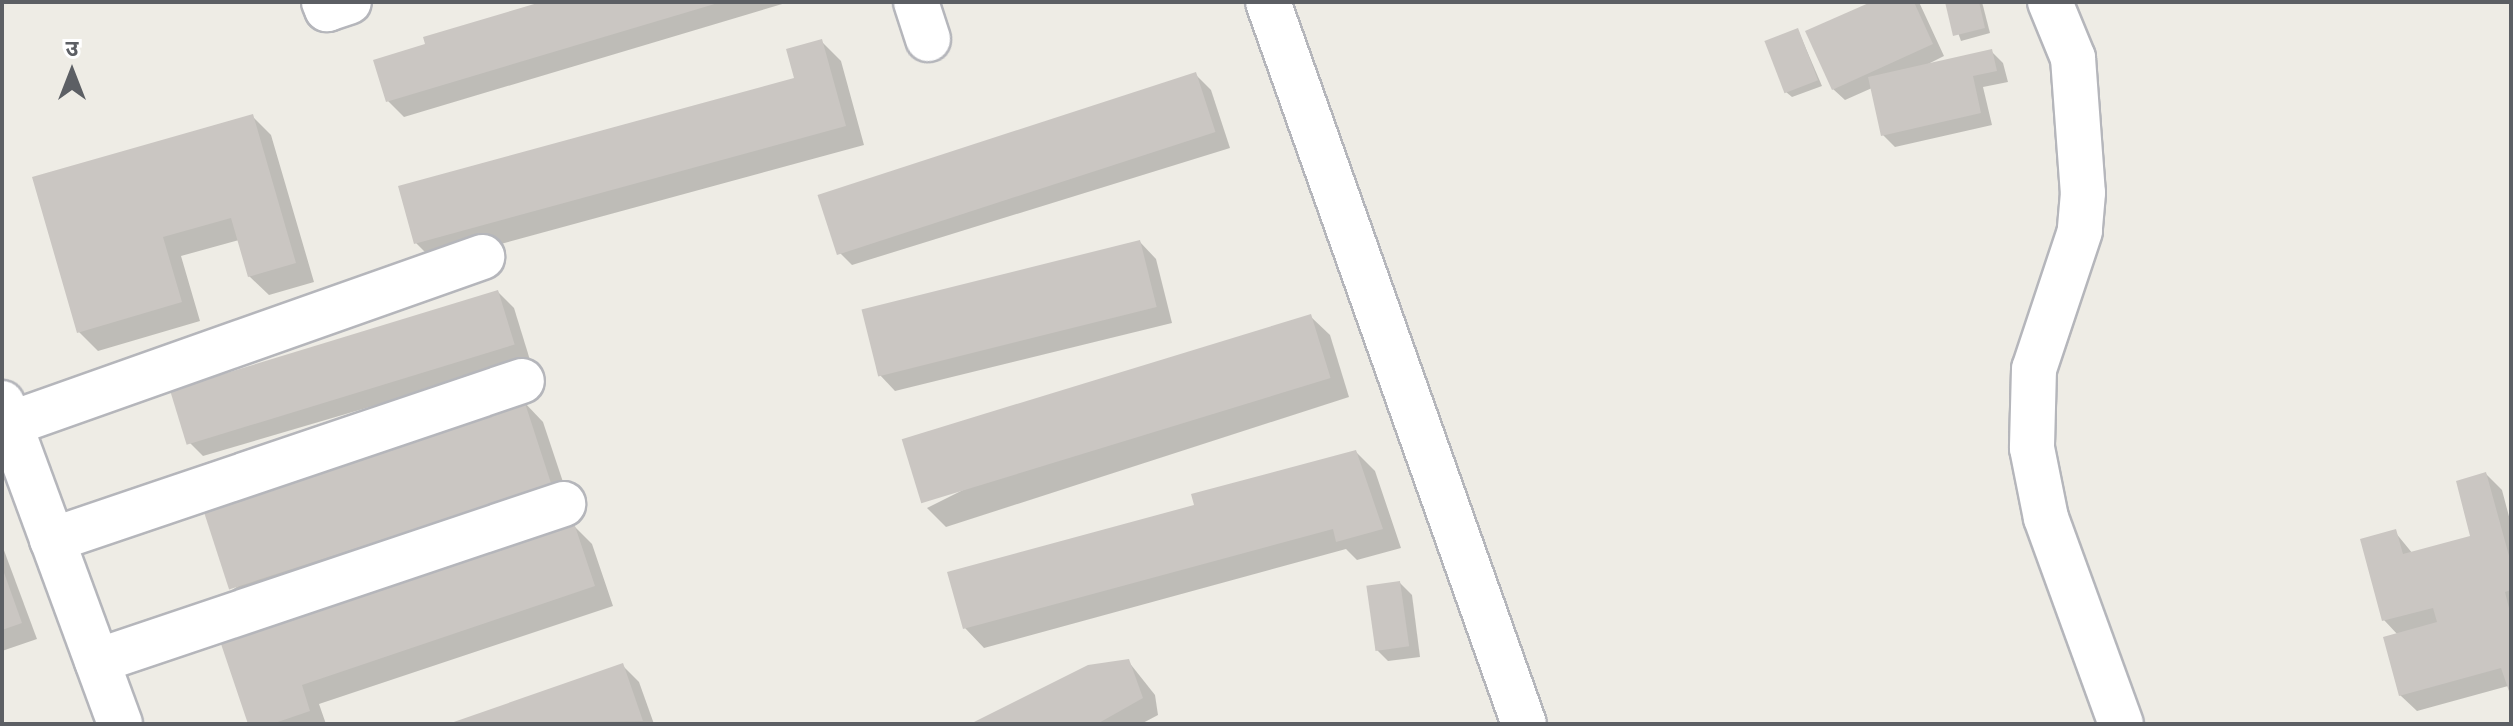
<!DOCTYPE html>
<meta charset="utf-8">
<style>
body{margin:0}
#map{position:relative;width:2513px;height:726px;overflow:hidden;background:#eeece5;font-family:"Public Sans","Noto Sans Devanagari",sans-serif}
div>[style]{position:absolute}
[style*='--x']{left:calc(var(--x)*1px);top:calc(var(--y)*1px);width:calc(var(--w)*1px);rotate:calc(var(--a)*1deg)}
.shadow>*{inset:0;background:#0003}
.building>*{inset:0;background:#cac6c2;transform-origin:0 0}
.roads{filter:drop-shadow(2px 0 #b5b6bb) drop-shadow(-2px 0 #b5b6bb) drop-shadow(0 2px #b5b6bb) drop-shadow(0 -2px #b5b6bb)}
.minor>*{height:44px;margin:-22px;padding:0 22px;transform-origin:22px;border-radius:22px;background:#fff}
span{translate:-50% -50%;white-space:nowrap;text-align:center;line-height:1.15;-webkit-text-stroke:6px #fff;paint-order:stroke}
.frame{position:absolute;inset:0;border:4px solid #5c5f64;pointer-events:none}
.north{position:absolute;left:32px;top:32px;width:80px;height:80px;-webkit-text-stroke:6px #fff;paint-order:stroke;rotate:0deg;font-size:22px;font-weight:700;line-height:32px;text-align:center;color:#5c5f64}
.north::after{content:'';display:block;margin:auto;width:28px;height:36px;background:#5c5f64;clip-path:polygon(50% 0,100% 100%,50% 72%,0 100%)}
</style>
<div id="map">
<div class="shadow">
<i style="clip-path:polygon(548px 2px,789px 2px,404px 117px,388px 101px,428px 45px,426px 39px)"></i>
<i style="clip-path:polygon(1876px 2px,1919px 2px,1944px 56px,1928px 64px,1991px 51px,2003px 63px,2008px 82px,1983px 87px,1992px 125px,1895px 147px,1883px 135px,1872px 88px,1845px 100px,1833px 89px)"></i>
<i style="clip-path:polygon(1947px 2px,1982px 2px,1990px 33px,1961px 41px)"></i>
<i style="clip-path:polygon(1798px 30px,1822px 86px,1792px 97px,1786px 92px)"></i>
<i style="clip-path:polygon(822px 42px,841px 61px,864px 145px,435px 262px,416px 243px,797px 79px)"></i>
<i style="clip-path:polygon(1195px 74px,1211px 90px,1230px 148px,852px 265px,836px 249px)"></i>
<i style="clip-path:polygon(252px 116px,271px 135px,314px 282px,269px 295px,249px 276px,239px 240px,181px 256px,200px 321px,98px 351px,79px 332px)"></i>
<i style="clip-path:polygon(1140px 242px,1156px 259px,1172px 323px,895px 391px,879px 374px)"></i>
<i style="clip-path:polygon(498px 292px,514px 308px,530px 360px,203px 456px,187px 440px)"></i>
<i style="clip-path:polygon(1310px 316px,1330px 335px,1349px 397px,946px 527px,927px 508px)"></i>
<i style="clip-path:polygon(524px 402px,543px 422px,570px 503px,251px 609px,232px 590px)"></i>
<i style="clip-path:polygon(1356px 452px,1375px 471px,1401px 548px,1357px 560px,1346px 549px,984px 648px,965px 628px,950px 573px,1197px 507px)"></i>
<i style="clip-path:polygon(2486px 474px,2502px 490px,2511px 524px,2511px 697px,2508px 686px,2417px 711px,2400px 695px,2398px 635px,2384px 620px,2395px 532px,2413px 554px,2473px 537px)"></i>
<i style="clip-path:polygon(573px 525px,592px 544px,613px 606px,319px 704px,326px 724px,250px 724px,222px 642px)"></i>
<i style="clip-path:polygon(2px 545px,37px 639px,2px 651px)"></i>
<i style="clip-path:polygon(1400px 583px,1412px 595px,1420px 657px,1388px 661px,1376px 649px)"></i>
<i style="clip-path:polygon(1128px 661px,1155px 695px,1158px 715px,1141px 724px,976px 724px)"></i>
<i style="clip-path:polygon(622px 665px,639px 682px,654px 724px,452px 724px)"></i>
</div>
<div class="building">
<i style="clip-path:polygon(541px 2px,718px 3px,386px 102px,373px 60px,425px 44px,423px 37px)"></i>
<i style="clip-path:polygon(1871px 2px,1914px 2px,1933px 44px,1832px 90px,1805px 31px)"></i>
<i style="clip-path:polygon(1945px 2px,1979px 2px,1985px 28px,1953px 36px)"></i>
<i style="left:1798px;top:28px;width:56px;height:36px;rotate:69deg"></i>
<i style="clip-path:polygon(822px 39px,846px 126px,414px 244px,398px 186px,794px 78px,786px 49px)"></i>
<i style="clip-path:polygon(1992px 49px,1997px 71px,1973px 76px,1981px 113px,1881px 136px,1868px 77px)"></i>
<i style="left:1196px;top:72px;width:63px;height:398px;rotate:72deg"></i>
<i style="clip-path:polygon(253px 114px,296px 263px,248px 277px,231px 218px,163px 237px,182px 302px,77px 333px,32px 177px)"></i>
<i style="left:1140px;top:240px;width:69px;height:287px;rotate:76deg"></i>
<i style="left:498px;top:290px;width:57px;height:343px;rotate:73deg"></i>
<i style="left:1311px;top:314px;width:67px;height:428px;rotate:73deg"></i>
<i style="left:524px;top:400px;width:89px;height:339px;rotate:72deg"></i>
<i style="clip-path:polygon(1356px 450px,1383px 529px,1336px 542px,1333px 529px,963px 629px,947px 572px,1194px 505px,1191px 494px)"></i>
<i style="clip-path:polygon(2486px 472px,2511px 563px,2511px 590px,2505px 592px,2511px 616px,2511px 697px,2501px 668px,2399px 696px,2383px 637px,2437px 622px,2433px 608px,2382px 621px,2360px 539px,2396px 529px,2403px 554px,2470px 536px,2456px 481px)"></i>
<i style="clip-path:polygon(574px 523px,595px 586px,302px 685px,310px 711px,272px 724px,248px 724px,220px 641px)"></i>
<i style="clip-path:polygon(2px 567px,22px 623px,2px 630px)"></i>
<i style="left:1400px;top:581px;width:66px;height:34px;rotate:82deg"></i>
<i style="clip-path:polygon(1129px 659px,1143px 698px,1097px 724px,970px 724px,1088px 665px)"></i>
<i style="clip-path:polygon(623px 663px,643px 721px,448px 724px)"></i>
</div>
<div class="roads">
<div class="minor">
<i style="--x:324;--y:2;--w:8;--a:67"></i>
<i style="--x:327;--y:9;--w:23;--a:-18"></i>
<i style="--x:916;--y:2;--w:39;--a:72"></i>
<i style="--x:1268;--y:2;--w:766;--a:70.48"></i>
<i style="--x:2050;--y:2;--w:61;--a:67.7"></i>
<i style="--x:2073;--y:58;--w:135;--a:85.8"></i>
<i style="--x:2083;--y:193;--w:38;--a:95"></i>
<i style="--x:2080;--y:231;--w:145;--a:108.4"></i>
<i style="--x:2034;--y:369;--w:79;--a:91.5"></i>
<i style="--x:2032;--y:448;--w:71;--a:78.7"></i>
<i style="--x:2046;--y:518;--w:219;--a:70"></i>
<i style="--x:2;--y:403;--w:342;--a:69.8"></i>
<i style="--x:10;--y:424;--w:501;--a:-19.48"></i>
<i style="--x:52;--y:540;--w:496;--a:-18.7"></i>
<i style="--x:97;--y:661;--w:492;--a:-18.6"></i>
</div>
</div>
<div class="frame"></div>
<div class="north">उ</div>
</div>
